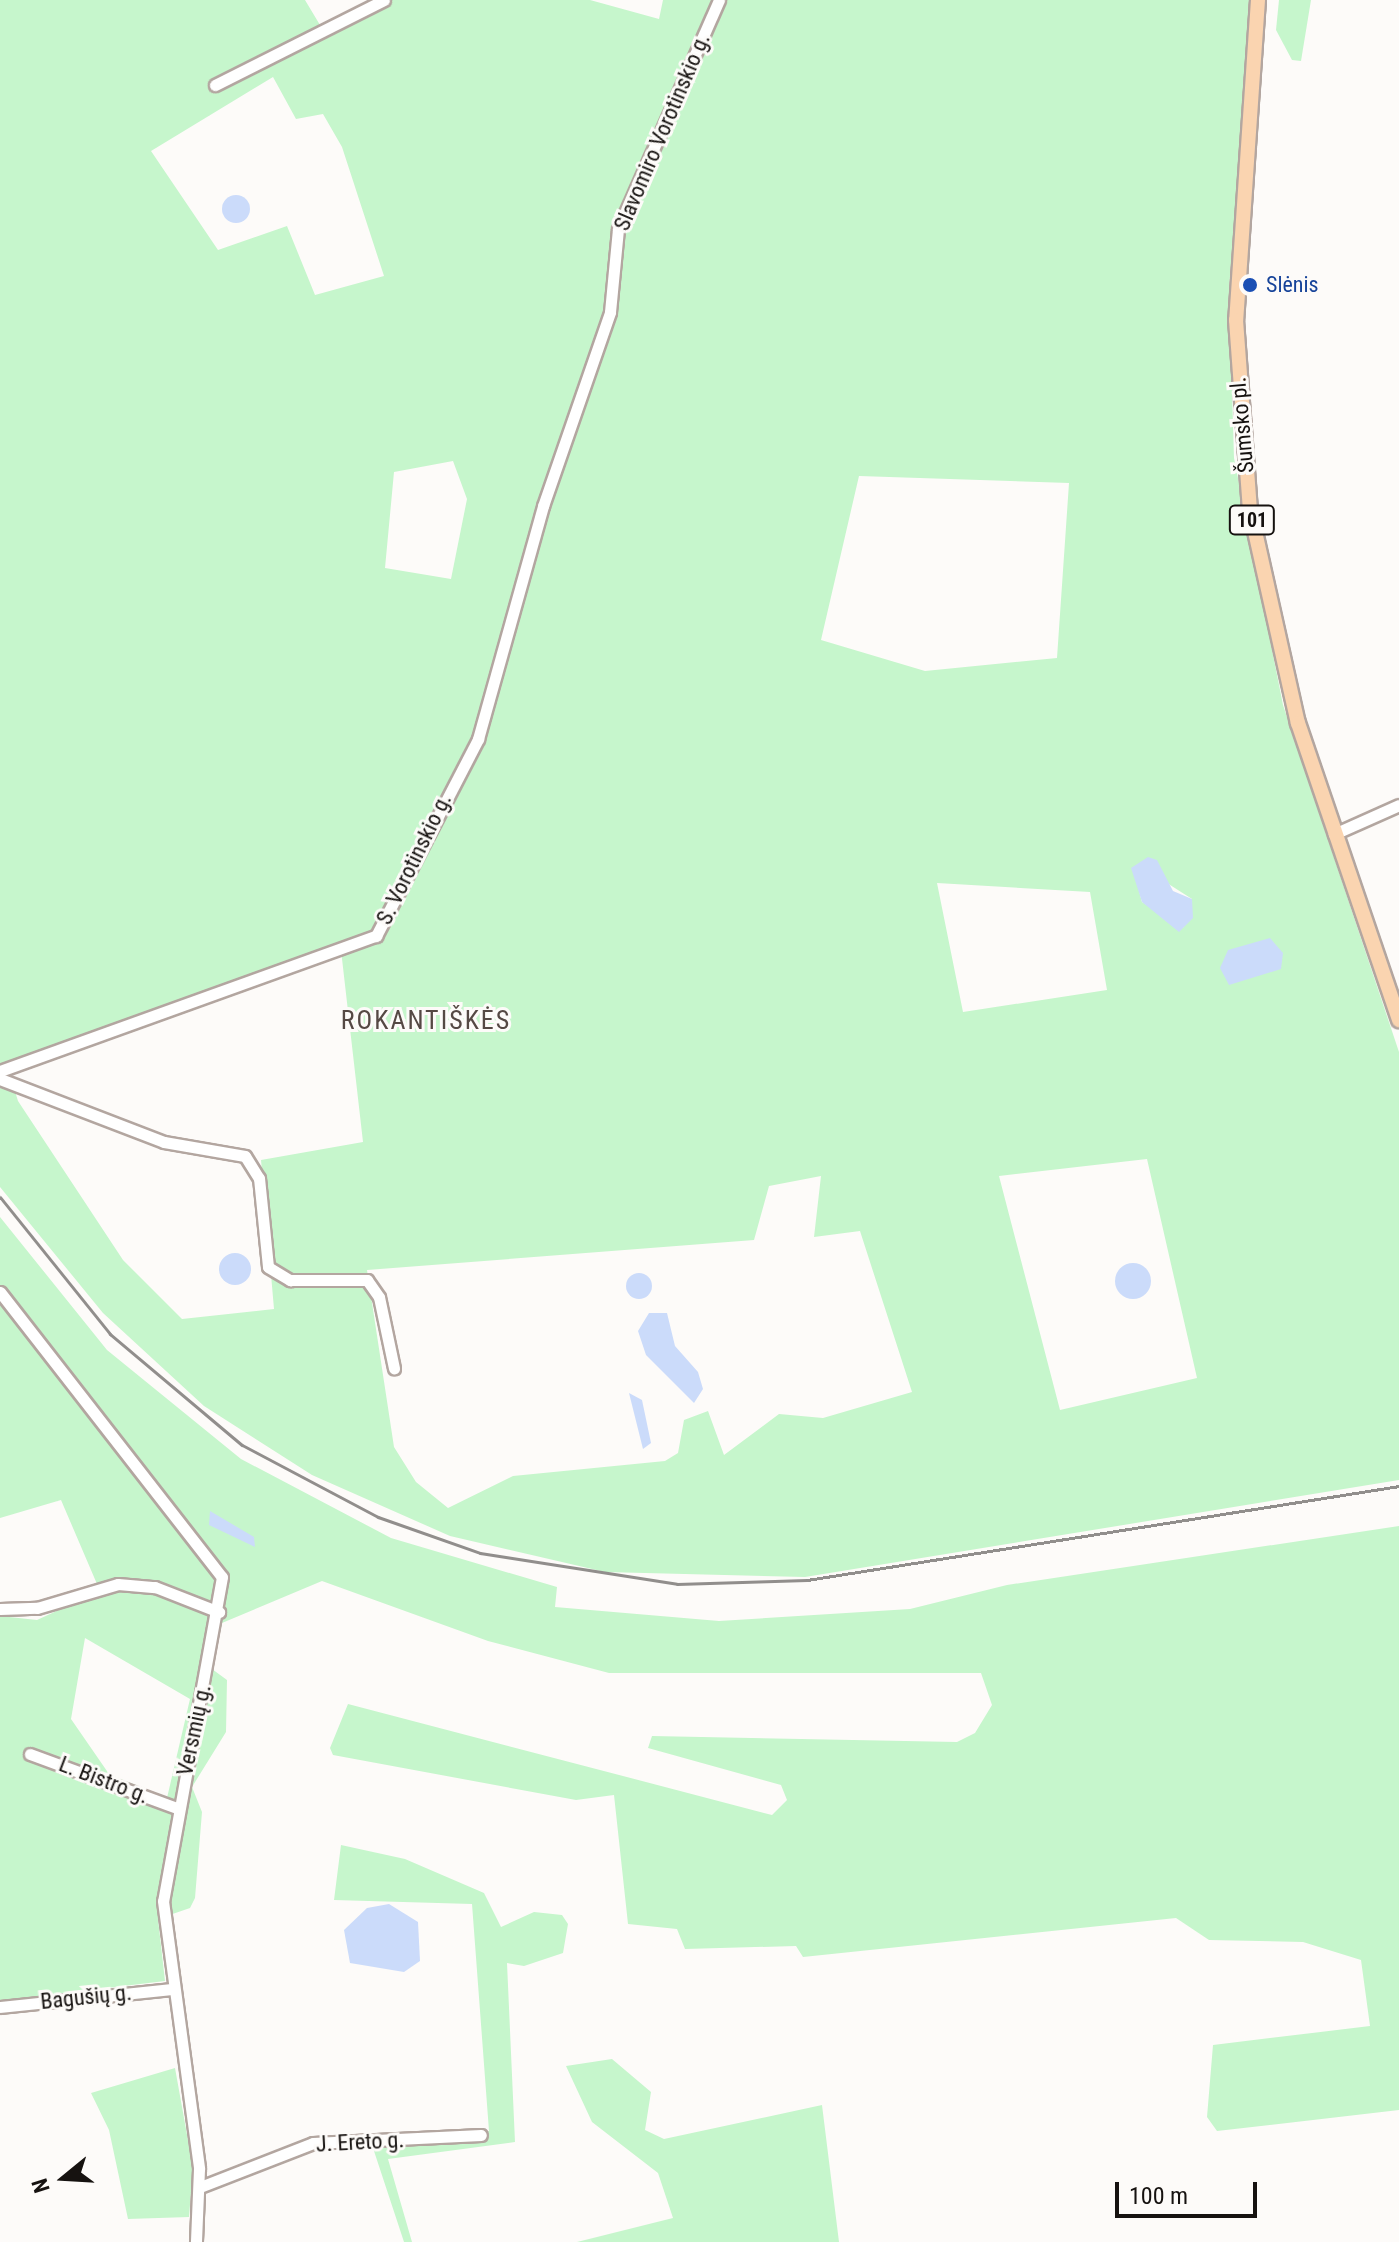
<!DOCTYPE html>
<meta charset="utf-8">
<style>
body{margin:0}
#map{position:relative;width:1399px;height:2242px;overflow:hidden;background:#fdfbf9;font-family:"Roboto Condensed",sans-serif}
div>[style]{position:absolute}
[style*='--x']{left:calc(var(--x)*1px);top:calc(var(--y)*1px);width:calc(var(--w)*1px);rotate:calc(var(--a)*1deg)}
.green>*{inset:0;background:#c6f6cc}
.water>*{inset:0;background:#cbdbfa}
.round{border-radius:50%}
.roads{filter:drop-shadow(2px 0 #b3a6a0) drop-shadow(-2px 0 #b3a6a0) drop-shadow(0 2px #b3a6a0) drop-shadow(0 -2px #b3a6a0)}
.minor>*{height:11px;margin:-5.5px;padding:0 5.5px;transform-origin:5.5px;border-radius:5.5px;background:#fff}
.major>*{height:14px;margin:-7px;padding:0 7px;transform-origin:7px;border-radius:7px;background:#fad4b0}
.rail>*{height:3px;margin:-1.5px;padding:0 1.5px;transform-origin:1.5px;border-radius:1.5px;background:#918e8c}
.dots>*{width:22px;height:22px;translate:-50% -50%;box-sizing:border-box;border:4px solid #fdfbf9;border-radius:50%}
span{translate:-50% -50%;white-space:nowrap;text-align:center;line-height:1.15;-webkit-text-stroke:6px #fdfbf9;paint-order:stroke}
.shield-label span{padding:2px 6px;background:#fdfbf9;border:2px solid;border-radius:6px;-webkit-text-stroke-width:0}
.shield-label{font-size:20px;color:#161210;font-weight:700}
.street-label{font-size:22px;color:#161210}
.transit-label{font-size:22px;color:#164399}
.left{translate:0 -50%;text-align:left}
.quarter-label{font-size:26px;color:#554944;letter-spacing:2px}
.north{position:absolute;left:24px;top:2138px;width:80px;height:80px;-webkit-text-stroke:6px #fdfbf9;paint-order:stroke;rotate:252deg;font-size:22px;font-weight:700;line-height:32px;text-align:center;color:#161210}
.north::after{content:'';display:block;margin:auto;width:28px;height:36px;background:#161210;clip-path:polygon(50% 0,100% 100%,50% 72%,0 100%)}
.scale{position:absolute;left:1115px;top:2182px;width:142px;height:36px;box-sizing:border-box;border:4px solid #161210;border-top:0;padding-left:10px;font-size:24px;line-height:28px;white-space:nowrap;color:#161210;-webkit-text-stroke:6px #fdfbf9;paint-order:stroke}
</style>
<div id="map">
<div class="green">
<i style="clip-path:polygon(evenodd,0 0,305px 0,320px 25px,374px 0,590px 0,659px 19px,663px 0,1251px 0,1229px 290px,1234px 458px,1283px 705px,1399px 1052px,1399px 1480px,805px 1577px,605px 1572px,450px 1536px,312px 1475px,204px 1406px,103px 1313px,0 1187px,0 0,273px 77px,296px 119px,323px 114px,342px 147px,384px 276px,315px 295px,287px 226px,218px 250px,151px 151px,273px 77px,0 0,453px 461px,467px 499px,451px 579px,385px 568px,394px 472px,453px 461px,0 0,859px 476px,1069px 483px,1057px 658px,925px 671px,821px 640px,859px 476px,0 0,937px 883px,1090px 892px,1107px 990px,963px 1012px,937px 883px,0 0,1167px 883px,1192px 899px,1183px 928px,1142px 902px,1138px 887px,1167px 883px,0 0,341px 950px,363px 1142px,261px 1160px,274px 1309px,182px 1319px,123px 1260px,18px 1101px,10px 1075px,149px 1013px,341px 950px,0 0,1147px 1159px,1197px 1378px,1060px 1410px,999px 1176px,1147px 1159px,0 0,821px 1176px,814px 1237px,860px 1231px,912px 1392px,823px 1418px,779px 1414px,724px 1455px,708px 1411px,684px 1420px,678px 1453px,665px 1461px,513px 1476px,448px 1508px,416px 1482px,394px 1447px,367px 1270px,754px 1240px,769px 1186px,821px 1176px)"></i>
<i style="clip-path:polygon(1279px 0,1311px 0,1301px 61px,1292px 60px,1276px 30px)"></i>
<i style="clip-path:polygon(evenodd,0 1217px,107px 1350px,241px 1459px,391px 1538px,557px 1587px,555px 1607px,719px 1621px,910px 1609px,1007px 1585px,1399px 1526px,1399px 2110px,1217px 2131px,1207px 2117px,1213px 2045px,1370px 2026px,1361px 1960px,1303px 1942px,1209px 1940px,1176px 1918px,803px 1957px,796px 1946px,685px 1949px,677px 1929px,628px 1924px,614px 1795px,576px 1800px,333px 1755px,330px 1748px,348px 1704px,772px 1815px,787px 1800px,781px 1785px,648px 1748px,652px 1736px,957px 1742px,975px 1733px,992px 1705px,981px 1673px,609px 1673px,488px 1641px,322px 1581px,222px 1623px,212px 1669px,227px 1680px,226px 1732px,192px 1787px,202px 1812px,195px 1898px,190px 1908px,158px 1919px,165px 1981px,0 2001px,0 1616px,37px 1620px,100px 1591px,61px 1500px,0 1518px,0 1217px,85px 1638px,190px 1699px,167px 1798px,109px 1774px,71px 1719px,85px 1638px)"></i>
<i style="clip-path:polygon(341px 1845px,405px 1859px,484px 1893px,501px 1927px,534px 1912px,562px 1915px,568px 1924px,563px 1953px,524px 1966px,507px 1963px,515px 2142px,388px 2159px,412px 2242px,404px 2242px,373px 2148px,489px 2131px,472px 1904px,334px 1900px)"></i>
<i style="clip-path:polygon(612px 2059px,651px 2092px,645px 2130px,664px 2139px,822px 2105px,839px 2242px,577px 2242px,673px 2218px,658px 2173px,592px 2122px,566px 2066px)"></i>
<i style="clip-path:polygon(175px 2068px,193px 2168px,189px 2217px,128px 2219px,109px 2130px,91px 2093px)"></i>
</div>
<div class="water">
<i class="round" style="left:222px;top:195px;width:28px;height:28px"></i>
<i style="clip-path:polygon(1148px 857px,1157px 860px,1173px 891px,1192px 899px,1193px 918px,1179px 932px,1142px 902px,1131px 868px)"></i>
<i style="clip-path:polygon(1270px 938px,1283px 953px,1281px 969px,1229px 985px,1220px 968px,1228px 950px)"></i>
<i class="round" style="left:219px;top:1253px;width:32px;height:32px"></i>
<i class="round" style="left:1115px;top:1263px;width:36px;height:36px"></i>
<i class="round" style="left:626px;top:1273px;width:26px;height:26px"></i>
<i style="clip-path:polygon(649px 1313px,667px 1313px,675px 1346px,698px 1372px,703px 1389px,694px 1403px,646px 1355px,638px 1331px)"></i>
<i style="clip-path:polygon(629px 1393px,642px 1400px,651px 1443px,643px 1449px)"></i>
<i style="clip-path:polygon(210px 1511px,254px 1537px,255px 1547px,209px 1525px)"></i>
<i style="clip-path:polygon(389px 1904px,418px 1922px,420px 1961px,404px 1972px,350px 1963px,344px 1930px,367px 1908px)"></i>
</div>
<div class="roads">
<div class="minor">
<i style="--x:215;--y:85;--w:189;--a:-26.7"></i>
<i style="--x:1334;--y:834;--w:71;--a:-24"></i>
<i style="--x:0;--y:1071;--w:400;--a:-19.8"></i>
<i style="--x:376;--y:936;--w:222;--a:-62.6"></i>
<i style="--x:478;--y:739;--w:242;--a:-74.4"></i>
<i style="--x:543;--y:506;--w:205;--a:-70.9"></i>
<i style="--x:610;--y:312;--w:83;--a:-84.5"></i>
<i style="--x:618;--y:229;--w:250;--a:-66.2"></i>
<i style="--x:0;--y:1079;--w:176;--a:21"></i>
<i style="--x:164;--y:1142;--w:82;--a:9.8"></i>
<i style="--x:245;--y:1156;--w:26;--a:58"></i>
<i style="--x:259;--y:1178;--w:89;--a:84.2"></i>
<i style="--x:268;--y:1267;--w:26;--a:31"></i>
<i style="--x:290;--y:1280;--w:77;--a:0"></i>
<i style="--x:367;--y:1280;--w:21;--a:55"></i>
<i style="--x:379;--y:1297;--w:73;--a:78.1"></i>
<i style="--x:0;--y:1292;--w:361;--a:52.1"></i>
<i style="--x:222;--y:1577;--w:329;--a:100.3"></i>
<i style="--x:163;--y:1901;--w:270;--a:82.3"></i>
<i style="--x:199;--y:2169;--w:73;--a:92.4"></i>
<i style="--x:0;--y:1609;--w:37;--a:-2"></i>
<i style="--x:37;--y:1608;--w:84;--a:-16.5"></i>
<i style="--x:118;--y:1584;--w:37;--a:5"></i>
<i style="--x:155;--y:1587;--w:69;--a:21.3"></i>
<i style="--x:30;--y:1754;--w:157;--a:20.2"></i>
<i style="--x:0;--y:2007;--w:172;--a:-6"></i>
<i style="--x:200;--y:2187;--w:121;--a:-21.3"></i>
<i style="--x:313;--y:2143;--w:168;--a:-2.7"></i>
</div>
<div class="major">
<i style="--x:1258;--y:0;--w:321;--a:93.9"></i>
<i style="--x:1236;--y:320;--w:190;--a:85.8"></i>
<i style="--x:1250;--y:509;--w:219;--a:77.4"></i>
<i style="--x:1298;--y:723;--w:314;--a:71.2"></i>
</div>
</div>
<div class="rail">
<i style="--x:0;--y:1197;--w:176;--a:51.2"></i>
<i style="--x:110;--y:1334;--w:172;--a:40.1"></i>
<i style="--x:242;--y:1445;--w:154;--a:27.9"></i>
<i style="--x:378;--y:1517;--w:108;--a:19.4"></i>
<i style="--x:480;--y:1553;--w:199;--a:8.9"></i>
<i style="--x:677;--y:1584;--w:130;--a:-1.8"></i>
<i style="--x:807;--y:1580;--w:599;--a:-9.02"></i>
</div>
<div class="dots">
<i style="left:1250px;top:285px;background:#1a4fb4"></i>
</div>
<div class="shield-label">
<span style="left:1252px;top:520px">101</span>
</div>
<div class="street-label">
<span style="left:662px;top:132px;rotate:-67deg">Slavomiro Vorotinskio g.</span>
<span style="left:1242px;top:425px;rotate:-95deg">Šumsko pl.</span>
<span style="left:414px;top:859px;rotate:-64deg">S. Vorotinskio g.</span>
<span style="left:194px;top:1730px;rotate:-78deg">Versmių g.</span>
<span style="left:104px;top:1780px;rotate:21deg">L. Bistro g.</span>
<span style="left:86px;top:1997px;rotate:-6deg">Bagušių g.</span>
<span style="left:360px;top:2142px;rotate:-3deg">J. Ereto g.</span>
</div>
<div class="transit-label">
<span class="left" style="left:1266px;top:285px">Slėnis</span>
</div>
<div class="quarter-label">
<span style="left:426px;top:1021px">ROKANTIŠKĖS</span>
</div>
<div class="north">N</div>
<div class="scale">100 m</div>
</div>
